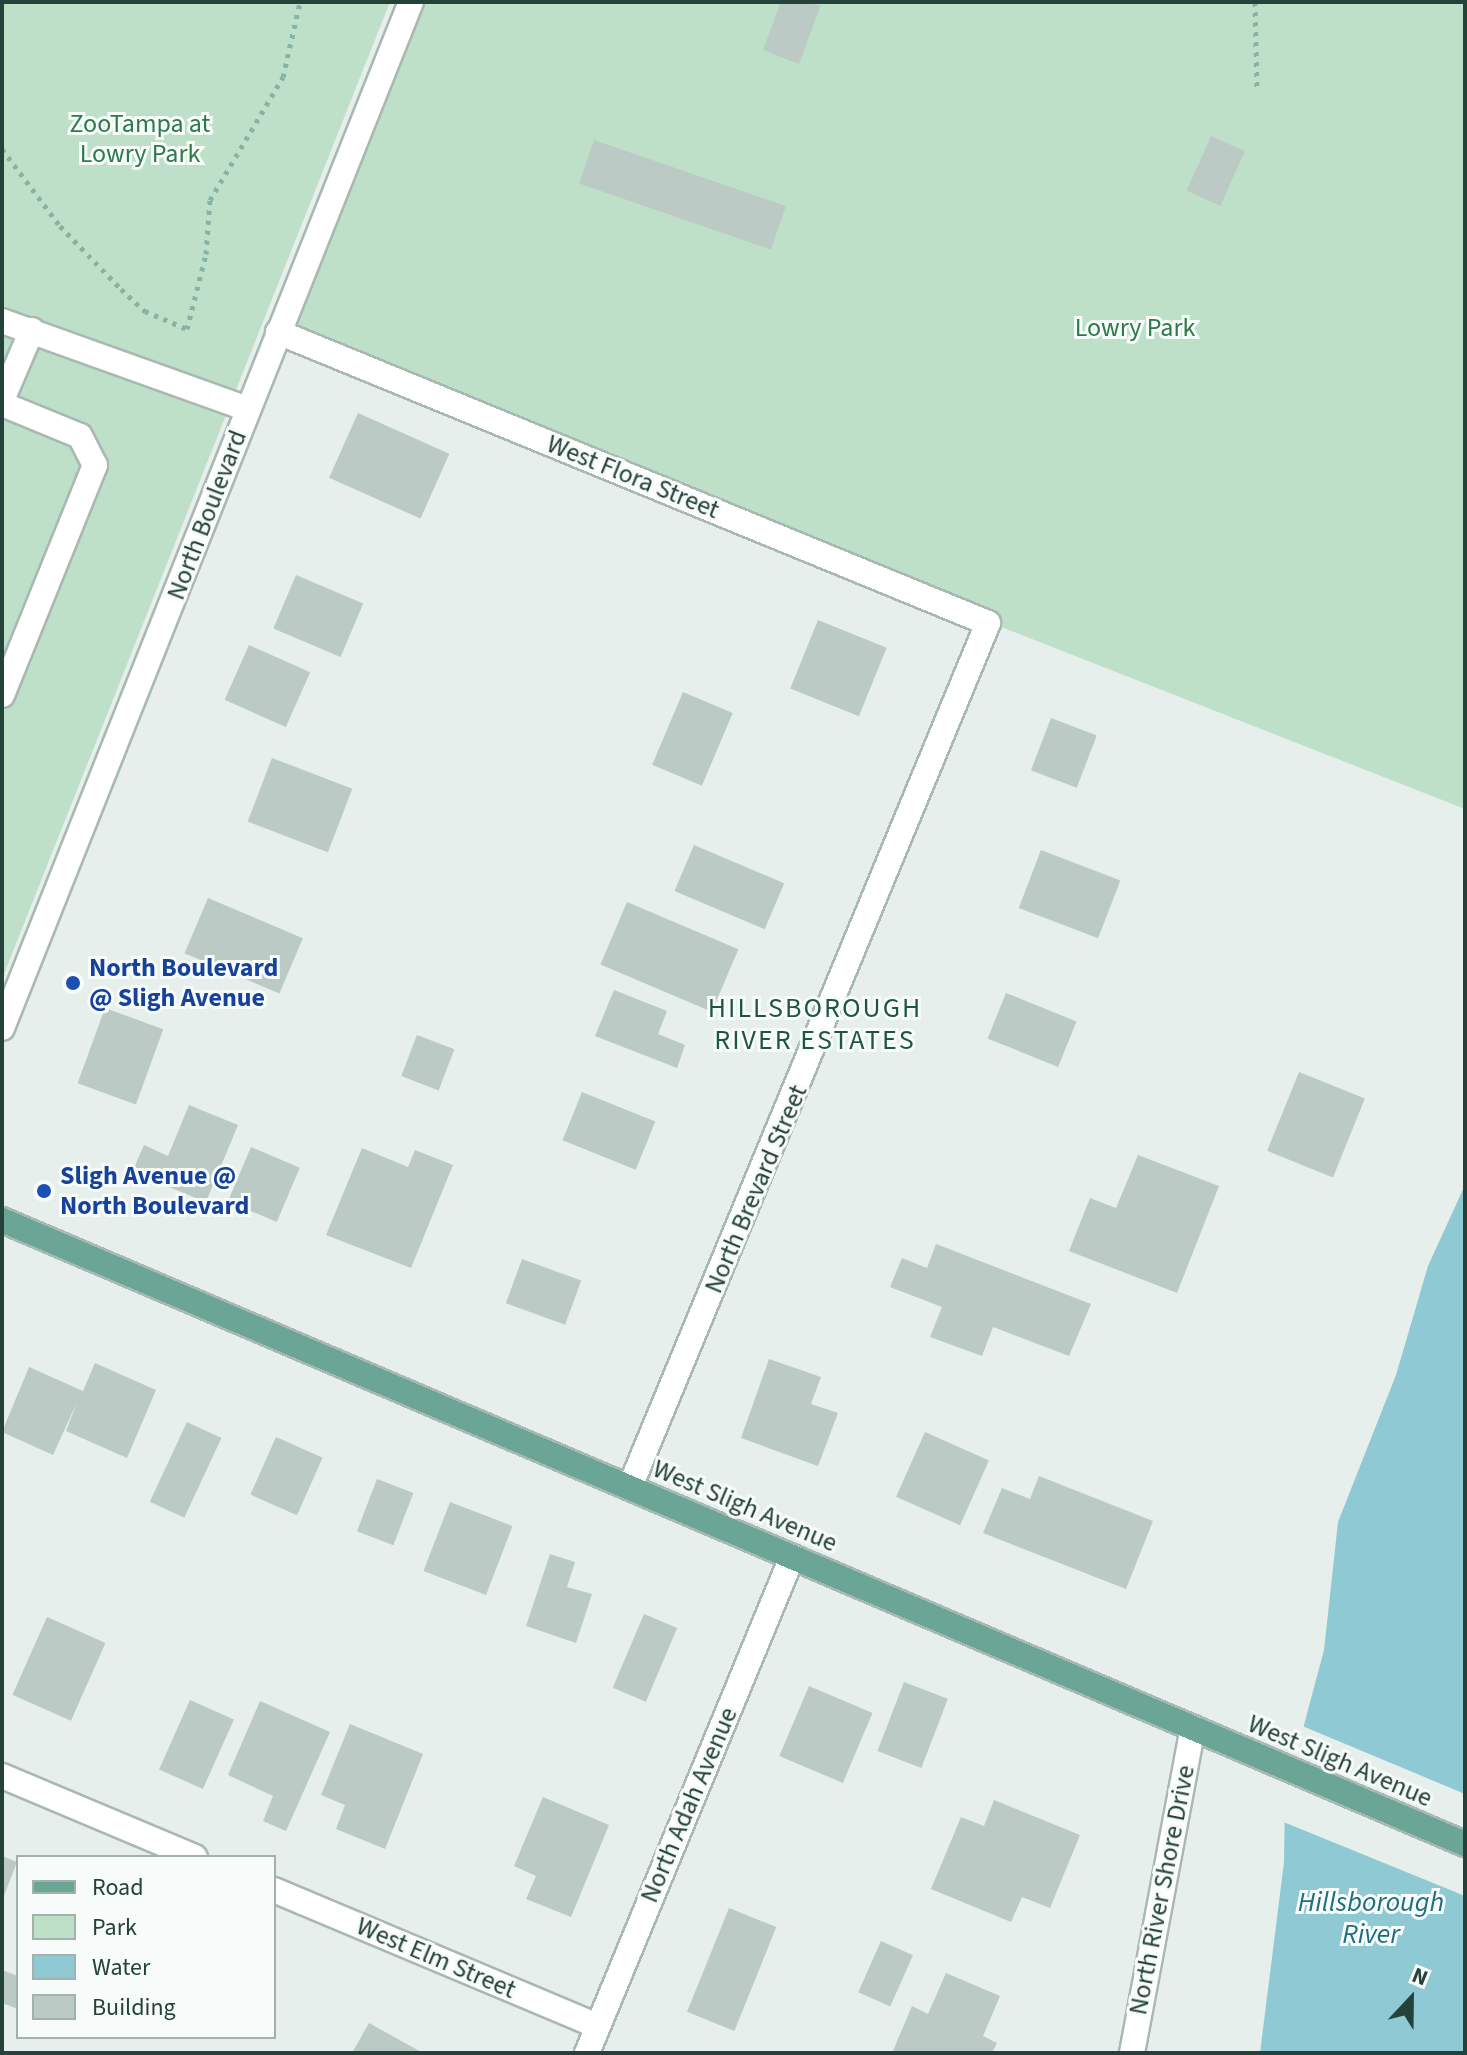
<!DOCTYPE html>
<style>
body{margin:0}
#map{position:relative;width:1467px;height:2055px;overflow:hidden;background:#e6efeb;font-family:"Source Sans 3",sans-serif}
div>[style]{position:absolute}
[style*='--x']{left:calc(var(--x)*1px);top:calc(var(--y)*1px);width:calc(var(--w)*1px);rotate:calc(var(--a)*1deg)}
.green>*{inset:0;background:#bfe0c8}
.water>*{inset:0;background:#8ec9d4}
.pier>*{inset:0;background:#e6efeb}
.building>*{inset:0;background:#bbcac4;transform-origin:0 0}
.path>*{height:5px;margin-top:-2.5px;transform-origin:0;background:repeating-linear-gradient(90deg,#86b3a5 0 4px,transparent 0 10px)}
.roads{filter:drop-shadow(2px 0 #a8b8b2) drop-shadow(-2px 0 #a8b8b2) drop-shadow(0 2px #a8b8b2) drop-shadow(0 -2px #a8b8b2)}
.minor>*{height:24px;margin:-12px;padding:0 12px;transform-origin:12px;border-radius:12px;background:#fff}
.major>*{height:24px;margin:-12px;padding:0 12px;transform-origin:12px;border-radius:12px;background:#6aa596}
.dots>*{width:22px;height:22px;translate:-50% -50%;box-sizing:border-box;border:4px solid #f7fbf9;border-radius:50%}
span{translate:-50% -50%;white-space:nowrap;text-align:center;line-height:1.15;-webkit-text-stroke:6px #f7fbf9;paint-order:stroke}
.park-label{font-size:26px;color:#2d7a4b}
.street-label{font-size:26px;color:#24423a}
.transit-label{font-size:26px;color:#164399;font-weight:700}
.left{translate:0 -50%;text-align:left}
.neighbourhood-label{font-size:28px;color:#1f5548;letter-spacing:2px}
.water-label{font-size:28px;color:#1c6f80;font-style:italic}
.frame{position:absolute;inset:0;border:4px solid #24423a;pointer-events:none}
.legend{position:absolute;left:16px;top:1855px;width:260px;height:184px;box-sizing:border-box;background:#f7fbf9;border:2px solid #a3b1ad;margin:0;padding:10px 14px;list-style:none;font-size:24px;color:#24423a}
.legend li{display:flex;align-items:center;gap:16px;height:40px}
.legend b{width:40px;border:2px solid #a3b1ad}
.north{position:absolute;left:1371px;top:1959px;width:80px;height:80px;-webkit-text-stroke:6px #f7fbf9;paint-order:stroke;rotate:22deg;font-size:22px;font-weight:700;line-height:32px;text-align:center;color:#24423a}
.north::after{content:'';display:block;margin:auto;width:28px;height:36px;background:#24423a;clip-path:polygon(50% 0,100% 100%,50% 72%,0 100%)}
</style>
<div id="map">
<div class="green">
<i style="clip-path:polygon(2px 2px,390px 2px,2px 979px)"></i>
<i style="clip-path:polygon(426px 2px,1465px 2px,1465px 809px,286px 346px)"></i>
</div>
<div class="water">
<i style="clip-path:polygon(1465px 1185px,1465px 2053px,1260px 2053px,1284px 1862px,1285px 1796px,1324px 1650px,1338px 1522px,1396px 1375px,1428px 1266px)"></i>
</div>
<div class="pier">
<i style="clip-path:polygon(1300px 1725px,1465px 1794px,1465px 1896px,1281px 1821px,1281px 1795px)"></i>
</div>
<div class="building">
<i style="clip-path:polygon(781px 2px,821px 5px,799px 64px,763px 50px)"></i>
<i style="left:1211px;top:136px;width:37px;height:60px;rotate:24deg"></i>
<i style="left:594px;top:140px;width:203px;height:46px;rotate:19deg"></i>
<i style="left:358px;top:413px;width:100px;height:71px;rotate:24deg"></i>
<i style="left:296px;top:575px;width:73px;height:58px;rotate:23deg"></i>
<i style="left:818px;top:620px;width:74px;height:74px;rotate:22deg"></i>
<i style="left:249px;top:645px;width:67px;height:60px;rotate:24deg"></i>
<i style="left:683px;top:692px;width:54px;height:79px;rotate:23deg"></i>
<i style="left:1051px;top:718px;width:49px;height:56px;rotate:21deg"></i>
<i style="left:272px;top:758px;width:86px;height:68px;rotate:21deg"></i>
<i style="left:694px;top:845px;width:98px;height:50px;rotate:23deg"></i>
<i style="left:1041px;top:850px;width:85px;height:62px;rotate:21deg"></i>
<i style="left:208px;top:898px;width:103px;height:60px;rotate:23deg"></i>
<i style="left:627px;top:902px;width:121px;height:68px;rotate:23deg"></i>
<i style="clip-path:polygon(614px 990px,667px 1011px,658px 1034px,685px 1045px,677px 1068px,595px 1036px)"></i>
<i style="left:1006px;top:993px;width:76px;height:49px;rotate:22deg"></i>
<i style="left:105px;top:1008px;width:62px;height:80px;rotate:20deg"></i>
<i style="left:417px;top:1035px;width:40px;height:44px;rotate:21deg"></i>
<i style="left:1299px;top:1072px;width:71px;height:85px;rotate:22deg"></i>
<i style="left:582px;top:1092px;width:79px;height:52px;rotate:22deg"></i>
<i style="clip-path:polygon(189px 1105px,238px 1125px,206px 1202px,132px 1172px,144px 1145px,168px 1156px)"></i>
<i style="left:251px;top:1147px;width:53px;height:59px;rotate:23deg"></i>
<i style="clip-path:polygon(362px 1148px,408px 1167px,415px 1150px,453px 1165px,411px 1268px,326px 1235px)"></i>
<i style="clip-path:polygon(1138px 1155px,1219px 1186px,1177px 1293px,1069px 1251px,1090px 1198px,1116px 1208px)"></i>
<i style="clip-path:polygon(936px 1244px,1091px 1304px,1069px 1356px,993px 1327px,982px 1356px,930px 1337px,942px 1307px,890px 1287px,902px 1258px,927px 1268px)"></i>
<i style="left:522px;top:1259px;width:63px;height:47px;rotate:20deg"></i>
<i style="clip-path:polygon(769px 1359px,821px 1377px,811px 1404px,838px 1413px,818px 1466px,741px 1438px)"></i>
<i style="clip-path:polygon(95px 1363px,156px 1390px,127px 1458px,66px 1431px,77px 1402px,53px 1455px,2px 1432px,29px 1367px,83px 1391px)"></i>
<i style="left:187px;top:1422px;width:38px;height:88px;rotate:25deg"></i>
<i style="left:925px;top:1432px;width:70px;height:71px;rotate:24deg"></i>
<i style="left:276px;top:1437px;width:51px;height:63px;rotate:24deg"></i>
<i style="clip-path:polygon(1039px 1476px,1153px 1521px,1126px 1589px,983px 1533px,1002px 1488px,1030px 1499px)"></i>
<i style="left:377px;top:1479px;width:39px;height:56px;rotate:21deg"></i>
<i style="left:450px;top:1502px;width:67px;height:74px;rotate:21deg"></i>
<i style="clip-path:polygon(550px 1554px,575px 1562px,567px 1587px,592px 1594px,576px 1643px,526px 1626px)"></i>
<i style="left:644px;top:1614px;width:36px;height:80px;rotate:23deg"></i>
<i style="left:47px;top:1617px;width:64px;height:85px;rotate:24deg"></i>
<i style="left:904px;top:1682px;width:47px;height:74px;rotate:21deg"></i>
<i style="left:809px;top:1686px;width:69px;height:76px;rotate:23deg"></i>
<i style="left:190px;top:1700px;width:48px;height:76px;rotate:24deg"></i>
<i style="clip-path:polygon(260px 1701px,330px 1732px,286px 1831px,263px 1821px,273px 1796px,228px 1775px)"></i>
<i style="clip-path:polygon(350px 1724px,423px 1754px,385px 1849px,336px 1829px,345px 1805px,321px 1795px)"></i>
<i style="clip-path:polygon(543px 1797px,609px 1825px,571px 1917px,526px 1899px,536px 1876px,514px 1866px)"></i>
<i style="clip-path:polygon(994px 1800px,1080px 1835px,1050px 1908px,1022px 1897px,1011px 1922px,931px 1889px,961px 1817px,984px 1826px)"></i>
<i style="clip-path:polygon(2px 1856px,17px 1862px,2px 1901px)"></i>
<i style="left:729px;top:1908px;width:51px;height:112px;rotate:22deg"></i>
<i style="left:881px;top:1941px;width:35px;height:56px;rotate:24deg"></i>
<i style="clip-path:polygon(2px 1970px,18px 1976px,18px 2009px,2px 2003px)"></i>
<i style="clip-path:polygon(946px 1973px,1000px 1996px,983px 2036px,997px 2043px,992px 2053px,892px 2053px,912px 2006px,928px 2014px)"></i>
<i style="clip-path:polygon(369px 2023px,423px 2053px,352px 2053px)"></i>
</div>
<div class="path">
<i style="--x:1255;--y:2;--w:85;--a:88.7"></i>
<i style="--x:2;--y:149;--w:96;--a:53"></i>
<i style="--x:60;--y:226;--w:88;--a:45.9"></i>
<i style="--x:121;--y:289;--w:33;--a:43"></i>
<i style="--x:145;--y:311;--w:46;--a:23.2"></i>
<i style="--x:187;--y:329;--w:77;--a:-75.8"></i>
<i style="--x:206;--y:254;--w:54;--a:-85.8"></i>
<i style="--x:210;--y:200;--w:143;--a:-59.3"></i>
<i style="--x:283;--y:77;--w:77;--a:-77.2"></i>
</div>
<div class="roads">
<div class="minor">
<i style="--x:2;--y:321;--w:261;--a:19.7"></i>
<i style="--x:278;--y:332;--w:767;--a:22.29"></i>
<i style="--x:988;--y:623;--w:935;--a:112.51"></i>
<i style="--x:2;--y:400;--w:76;--a:-66.8"></i>
<i style="--x:2;--y:404;--w:84;--a:22.3"></i>
<i style="--x:80;--y:436;--w:33;--a:63"></i>
<i style="--x:95;--y:465;--w:248;--a:112"></i>
<i style="--x:2;--y:1028;--w:1105;--a:-68.27"></i>
<i style="--x:2;--y:1776;--w:209;--a:22.8"></i>
<i style="--x:274;--y:1890;--w:350;--a:22.8"></i>
<i style="--x:587;--y:2053;--w:537;--a:-67.54"></i>
<i style="--x:1132;--y:2053;--w:331;--a:-79.4"></i>
</div>
<div class="major">
<i style="--x:2;--y:1220;--w:1591;--a:23.1"></i>
</div>
</div>
<div class="dots">
<i style="left:73px;top:983px;background:#1a4fb4"></i>
<i style="left:44px;top:1191px;background:#1a4fb4"></i>
</div>
<div class="park-label">
<span style="left:140px;top:139px">ZooTampa at<br>Lowry Park</span>
<span style="left:1135px;top:328px">Lowry Park</span>
</div>
<div class="street-label">
<span style="left:633px;top:477px;rotate:22deg">West Flora Street</span>
<span style="left:207px;top:515px;rotate:-69deg">North Boulevard</span>
<span style="left:756px;top:1189px;rotate:-67deg">North Brevard Street</span>
<span style="left:745px;top:1506px;rotate:23deg">West Sligh Avenue</span>
<span style="left:1340px;top:1761px;rotate:23deg">West Sligh Avenue</span>
<span style="left:689px;top:1805px;rotate:-67deg">North Adah Avenue</span>
<span style="left:1162px;top:1890px;rotate:-79deg">North River Shore Drive</span>
<span style="left:436px;top:1958px;rotate:23deg">West Elm Street</span>
</div>
<div class="transit-label">
<span class="left" style="left:89px;top:983px">North Boulevard<br>@ Sligh Avenue</span>
<span class="left" style="left:60px;top:1191px">Sligh Avenue @<br>North Boulevard</span>
</div>
<div class="neighbourhood-label">
<span style="left:815px;top:1024px">HILLSBOROUGH<br>RIVER ESTATES</span>
</div>
<div class="water-label">
<span style="left:1371px;top:1918px">Hillsborough<br>River</span>
</div>
<div class="frame"></div>
<ul class="legend">
<li><b style="height:10px;background:#6aa596"></b>Road</li>
<li><b style="height:22px;background:#bfe0c8"></b>Park</li>
<li><b style="height:22px;background:#8ec9d4"></b>Water</li>
<li><b style="height:22px;background:#bbcac4"></b>Building</li>
</ul>
<div class="north">N</div>
</div>
